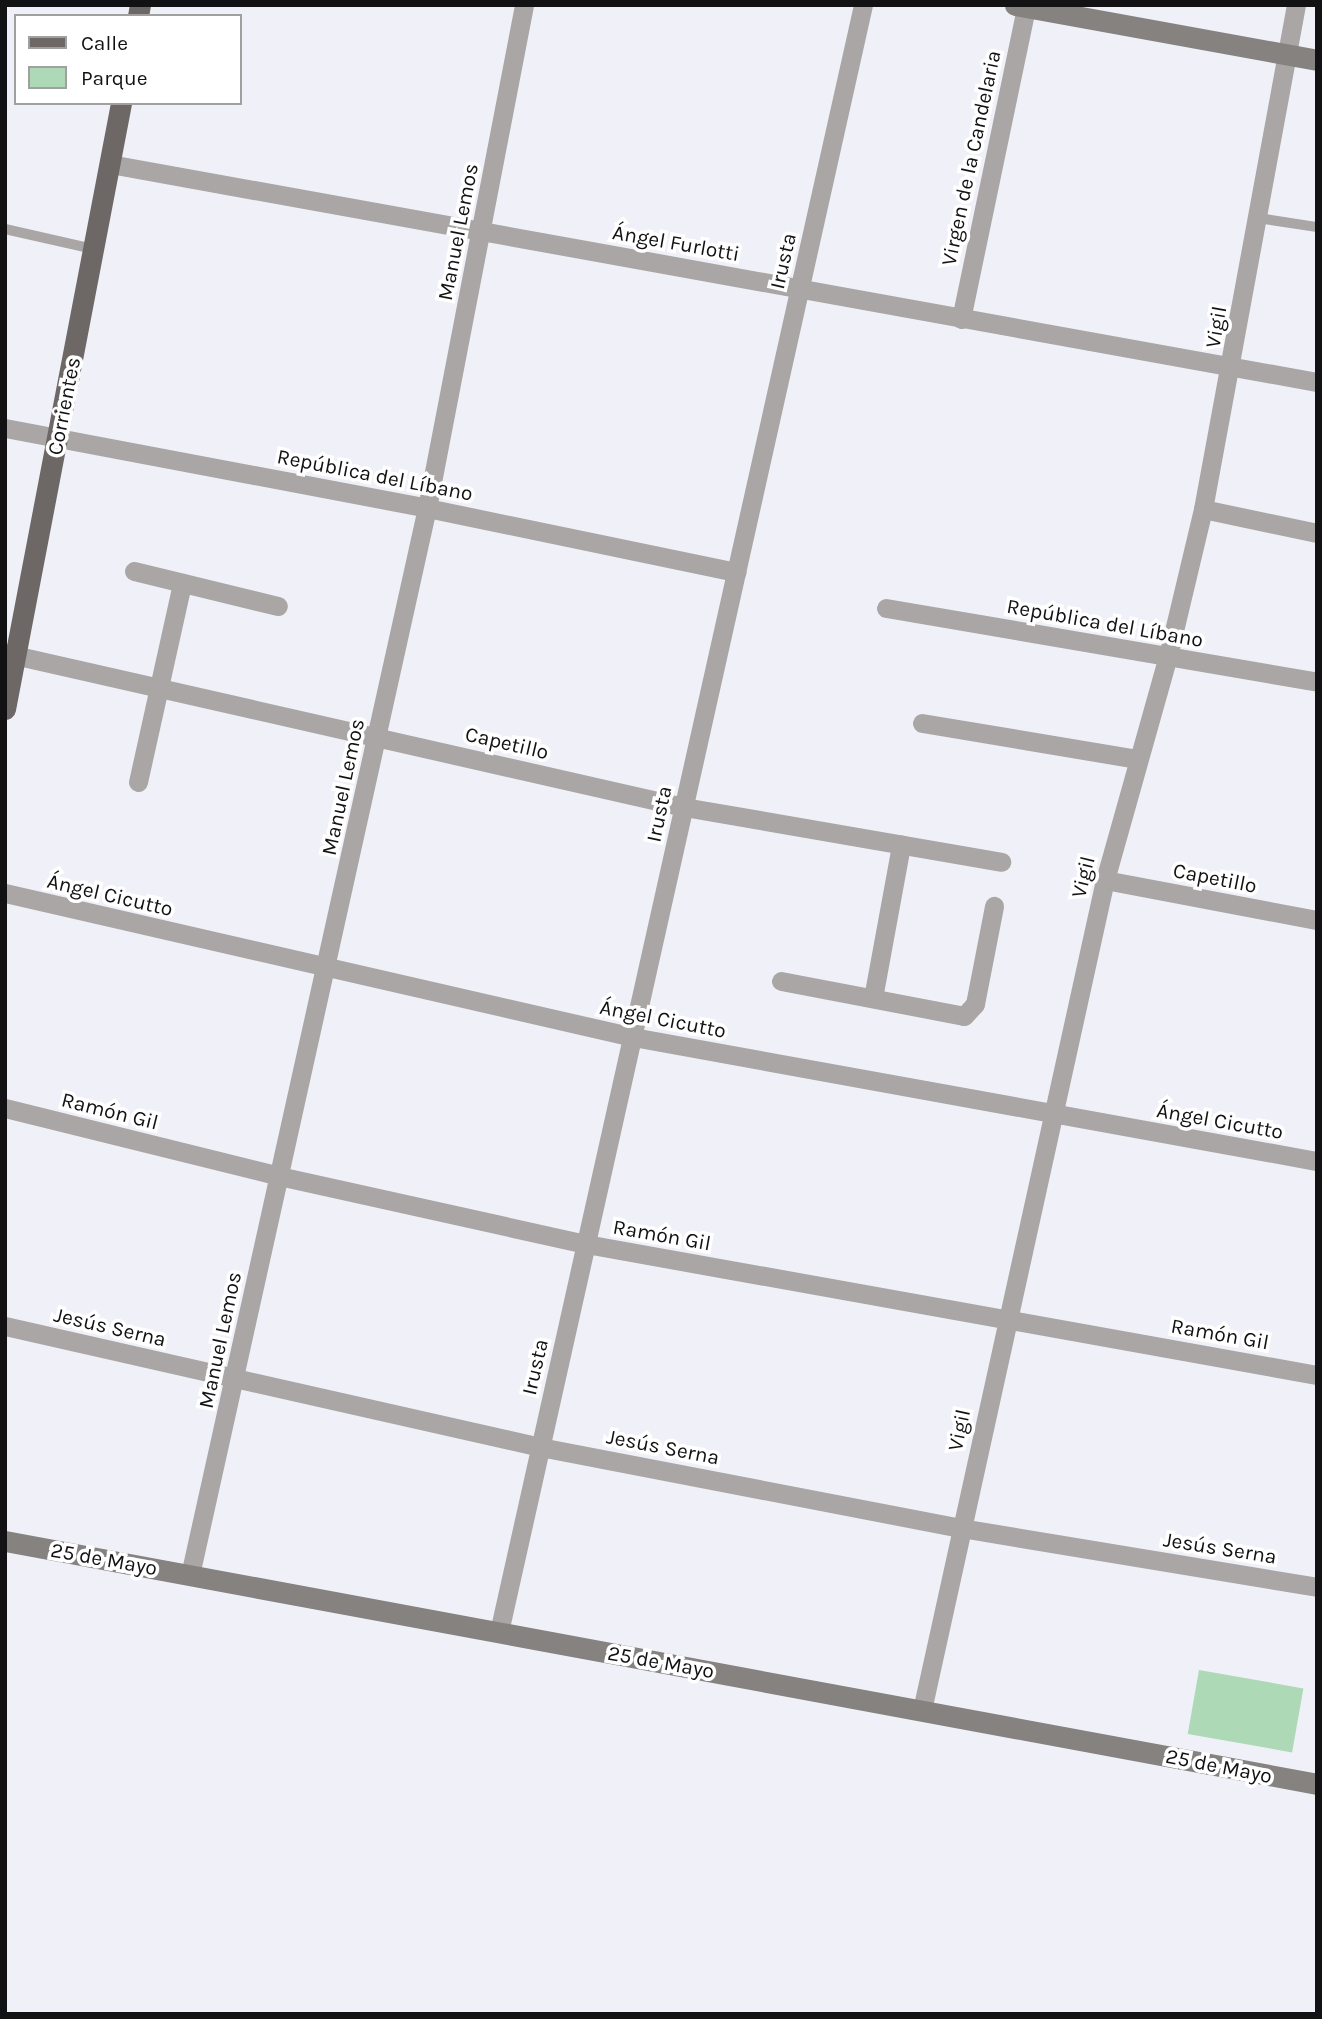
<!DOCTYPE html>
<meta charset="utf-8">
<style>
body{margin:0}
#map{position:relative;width:1322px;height:2019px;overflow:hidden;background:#f0f1f8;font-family:Karla,sans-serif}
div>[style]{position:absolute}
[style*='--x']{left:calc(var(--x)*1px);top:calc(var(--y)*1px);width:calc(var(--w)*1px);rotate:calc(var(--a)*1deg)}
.green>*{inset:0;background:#add9b7;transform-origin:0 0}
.lane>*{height:10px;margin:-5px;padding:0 5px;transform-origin:5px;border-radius:5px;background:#a9a6a5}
.street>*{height:19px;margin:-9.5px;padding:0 9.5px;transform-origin:9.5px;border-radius:9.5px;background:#a9a6a5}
.secondary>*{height:21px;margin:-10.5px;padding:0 10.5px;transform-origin:10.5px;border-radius:10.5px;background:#868280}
.primary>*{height:21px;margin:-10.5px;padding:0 10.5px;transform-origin:10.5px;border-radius:10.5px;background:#6d6865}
span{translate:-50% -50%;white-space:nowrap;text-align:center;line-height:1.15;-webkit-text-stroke:7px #fff;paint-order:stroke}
.street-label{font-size:21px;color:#121214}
.frame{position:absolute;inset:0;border:7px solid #121214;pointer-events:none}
.legend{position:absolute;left:14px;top:14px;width:228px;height:91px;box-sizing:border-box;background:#fff;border:2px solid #a0a0a1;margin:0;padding:9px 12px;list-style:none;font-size:21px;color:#121214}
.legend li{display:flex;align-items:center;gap:14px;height:35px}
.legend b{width:35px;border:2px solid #a0a0a1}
</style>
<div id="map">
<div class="green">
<i style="left:1199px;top:1670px;width:106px;height:65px;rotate:10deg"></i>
</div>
<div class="lane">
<i style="--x:1258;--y:218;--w:60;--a:8.7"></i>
<i style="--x:5;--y:229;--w:90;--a:12.8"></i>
</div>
<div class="street">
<i style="--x:110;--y:164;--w:1227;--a:10.24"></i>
<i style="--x:961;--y:319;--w:319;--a:-78.2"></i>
<i style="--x:5;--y:428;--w:430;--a:10.7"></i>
<i style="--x:427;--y:508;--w:316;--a:11.7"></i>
<i style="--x:1203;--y:509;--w:116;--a:11.9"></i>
<i style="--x:134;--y:571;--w:148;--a:13.7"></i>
<i style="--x:886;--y:608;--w:437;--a:9.7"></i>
<i style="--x:5;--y:653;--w:696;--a:12.78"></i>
<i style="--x:684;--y:807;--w:322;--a:9.8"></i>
<i style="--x:922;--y:723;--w:219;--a:9.5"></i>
<i style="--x:138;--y:782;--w:204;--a:-77.5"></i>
<i style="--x:1105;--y:880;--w:216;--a:10.7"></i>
<i style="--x:5;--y:893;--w:644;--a:12.91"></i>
<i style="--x:633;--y:1037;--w:695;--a:10.28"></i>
<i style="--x:781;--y:981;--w:186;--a:10.8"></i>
<i style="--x:964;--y:1016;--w:16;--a:-47"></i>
<i style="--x:975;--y:1004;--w:100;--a:-79"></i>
<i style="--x:873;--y:998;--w:156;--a:-79.6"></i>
<i style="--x:5;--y:1108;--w:282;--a:13.9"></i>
<i style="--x:279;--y:1176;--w:314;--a:12.5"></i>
<i style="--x:586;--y:1244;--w:743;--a:10.16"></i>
<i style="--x:5;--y:1326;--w:549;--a:12.74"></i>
<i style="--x:540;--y:1447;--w:429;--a:10.9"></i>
<i style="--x:961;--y:1528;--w:361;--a:9.4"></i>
<i style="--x:190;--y:1575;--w:1093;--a:-77.48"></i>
<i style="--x:427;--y:508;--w:512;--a:-79.08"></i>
<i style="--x:499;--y:1632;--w:1667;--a:-77.39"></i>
<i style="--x:922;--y:1710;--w:850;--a:-77.57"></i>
<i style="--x:1105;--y:880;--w:233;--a:-74.3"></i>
<i style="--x:1168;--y:656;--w:151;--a:-76.6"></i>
<i style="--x:1203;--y:509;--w:513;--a:-79.55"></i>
</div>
<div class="secondary">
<i style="--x:1015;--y:5;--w:307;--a:10.3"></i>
<i style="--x:5;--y:1541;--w:1334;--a:10.49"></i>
</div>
<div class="primary">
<i style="--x:138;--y:16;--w:11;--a:-80"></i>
<i style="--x:5;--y:709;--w:617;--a:-79.16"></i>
</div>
<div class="street-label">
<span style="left:971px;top:158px;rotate:-78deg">Virgen de la Candelaria</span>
<span style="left:458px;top:232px;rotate:-79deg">Manuel Lemos</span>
<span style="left:676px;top:243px;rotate:10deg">Ángel Furlotti</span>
<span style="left:783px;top:261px;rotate:-77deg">Irusta</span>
<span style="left:1216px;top:327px;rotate:-80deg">Vigil</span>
<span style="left:64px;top:406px;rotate:-79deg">Corrientes</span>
<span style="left:375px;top:475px;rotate:11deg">República del Líbano</span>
<span style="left:1105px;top:623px;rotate:10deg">República del Líbano</span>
<span style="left:507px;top:743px;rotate:13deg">Capetillo</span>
<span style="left:343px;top:787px;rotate:-78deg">Manuel Lemos</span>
<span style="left:659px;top:814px;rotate:-78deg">Irusta</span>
<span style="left:1083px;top:877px;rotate:-76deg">Vigil</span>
<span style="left:1215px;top:878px;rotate:11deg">Capetillo</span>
<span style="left:110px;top:895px;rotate:13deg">Ángel Cicutto</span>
<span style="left:663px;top:1019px;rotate:11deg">Ángel Cicutto</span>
<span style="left:110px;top:1111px;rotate:14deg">Ramón Gil</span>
<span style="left:1220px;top:1121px;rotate:10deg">Ángel Cicutto</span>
<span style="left:662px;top:1235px;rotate:10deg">Ramón Gil</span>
<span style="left:110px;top:1327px;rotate:13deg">Jesús Serna</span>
<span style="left:1220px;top:1334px;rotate:10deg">Ramón Gil</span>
<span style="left:220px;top:1340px;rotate:-78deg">Manuel Lemos</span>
<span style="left:535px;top:1367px;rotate:-77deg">Irusta</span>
<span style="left:959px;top:1430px;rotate:-78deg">Vigil</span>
<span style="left:663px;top:1447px;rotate:11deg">Jesús Serna</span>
<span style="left:1220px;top:1548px;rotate:9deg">Jesús Serna</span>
<span style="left:104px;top:1559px;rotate:10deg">25 de Mayo</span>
<span style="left:661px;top:1662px;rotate:10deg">25 de Mayo</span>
<span style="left:1219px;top:1766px;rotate:11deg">25 de Mayo</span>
</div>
<div class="frame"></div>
<ul class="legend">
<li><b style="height:9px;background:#6d6865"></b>Calle</li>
<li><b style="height:19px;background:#add9b7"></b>Parque</li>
</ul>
</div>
